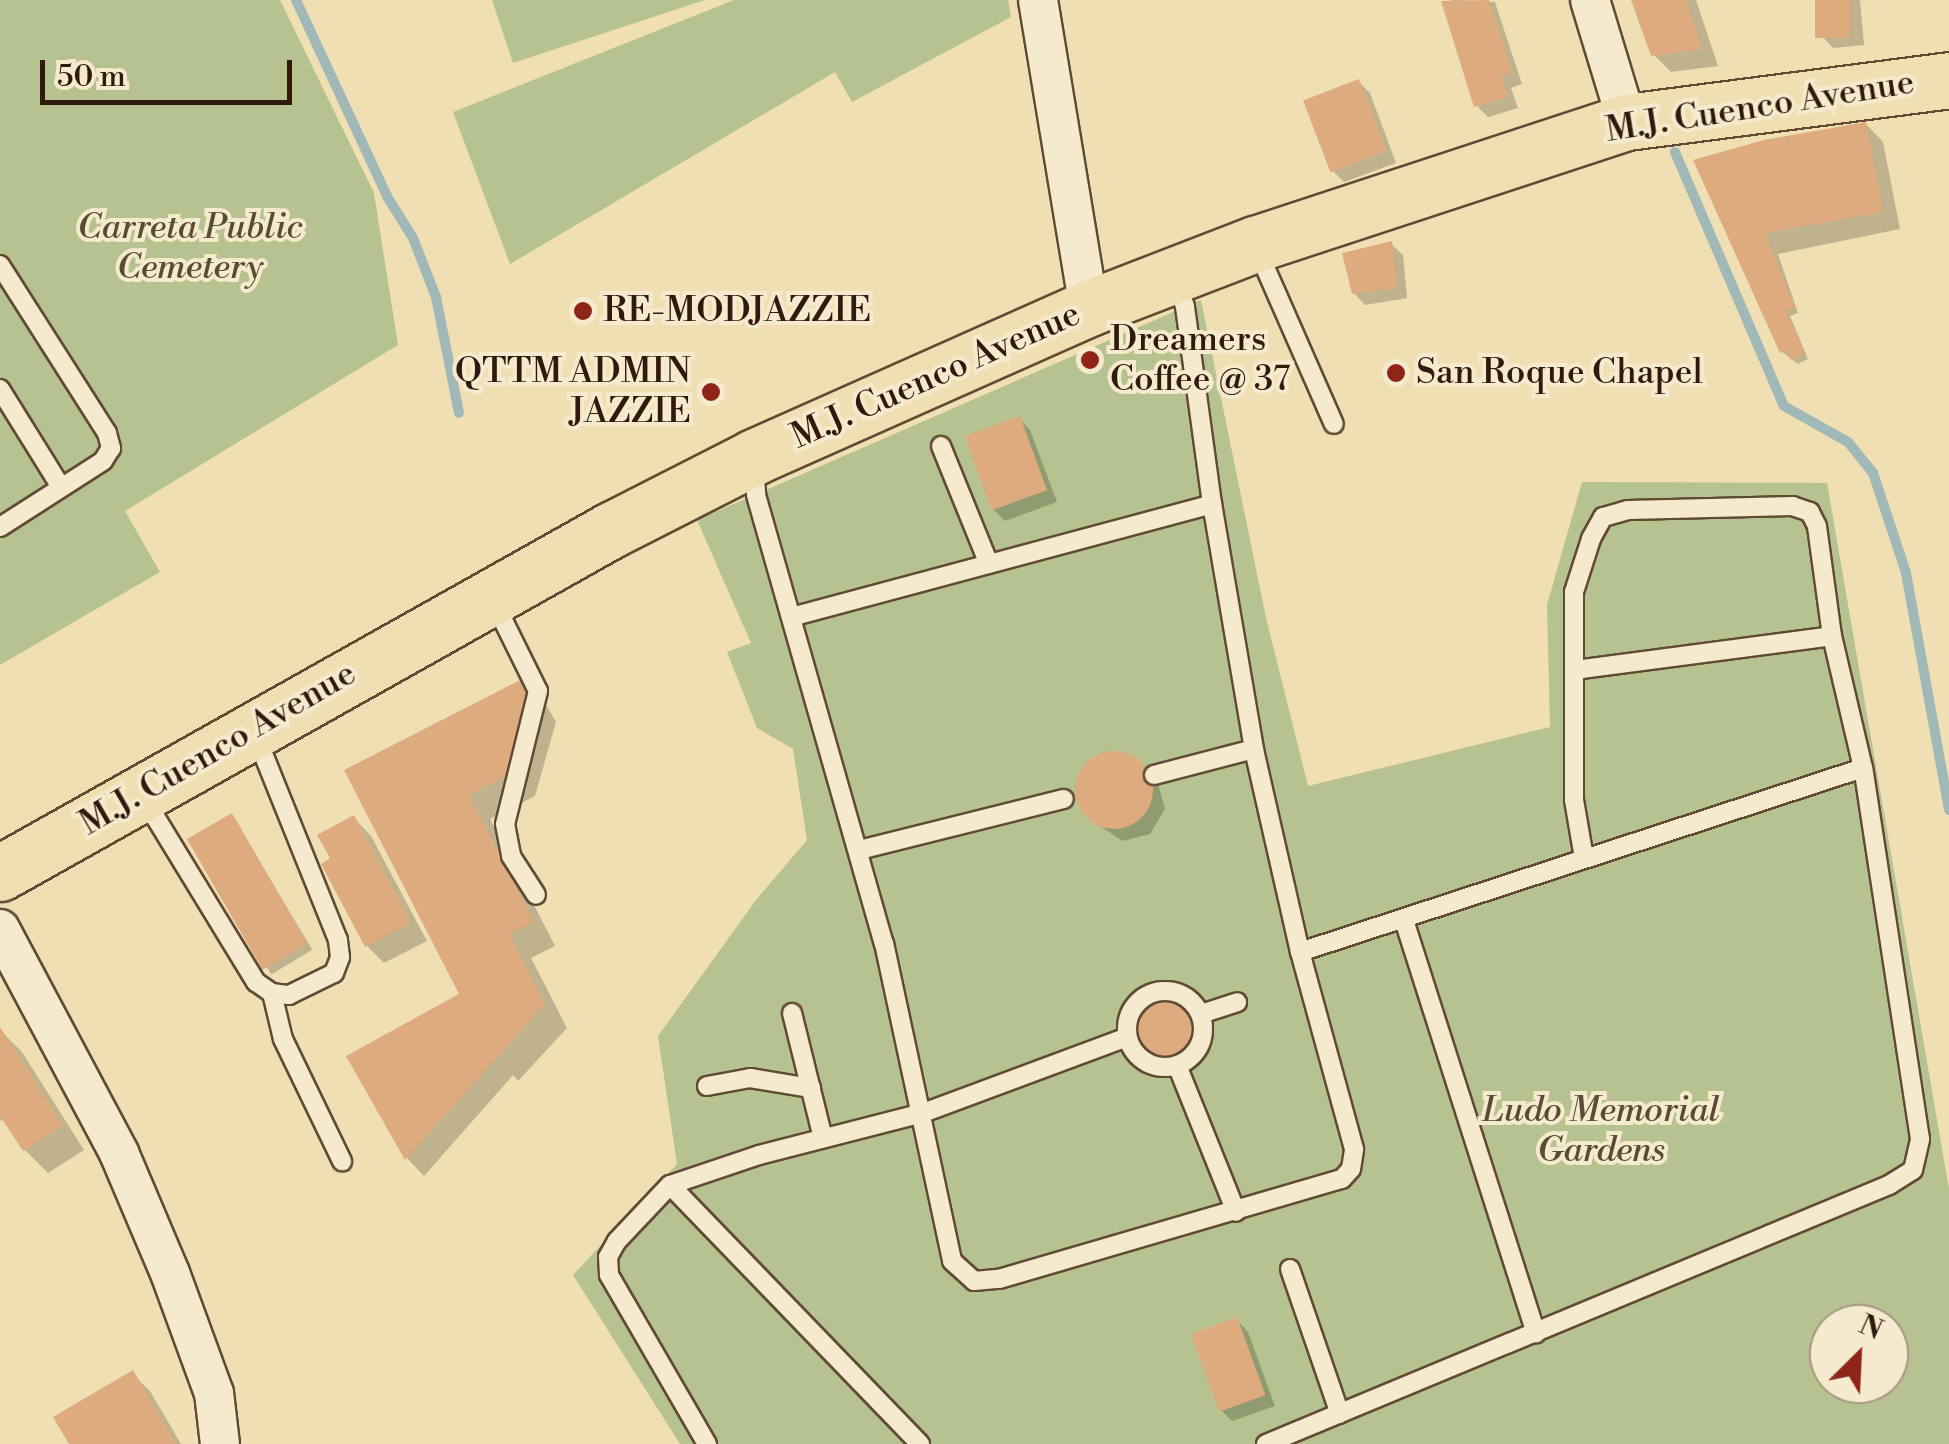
<!DOCTYPE html>
<style>
body{margin:0}
#map{position:relative;width:1949px;height:1444px;overflow:hidden;background:#f0dfb3;font-family:"Libre Bodoni",serif}
div>[style]{position:absolute}
[style*='--x']{left:calc(var(--x)*1px);top:calc(var(--y)*1px);width:calc(var(--w)*1px);rotate:calc(var(--a)*1deg)}
.green>*{inset:0;background:#b6c28f}
.shadow>*{inset:0;background:#0003;transform-origin:0 0}
.stream>*{height:10px;margin:-5px;padding:0 5px;transform-origin:5px;border-radius:5px;background:#a0b9b8}
.building>*{inset:0;background:#ddab7d;transform-origin:0 0}
.round{border-radius:50%}
.roads{filter:drop-shadow(2px 0 #604a36) drop-shadow(-2px 0 #604a36) drop-shadow(0 2px #604a36) drop-shadow(0 -2px #604a36)}
.lane>*{height:18px;margin:-9px;padding:0 9px;transform-origin:9px;border-radius:9px;background:#f5eace}
.lane>.ring{margin:-9px;padding:0;box-sizing:content-box;background:none;border:18px solid #f5eace;border-radius:50%}
.street>*{height:38px;margin:-19px;padding:0 19px;transform-origin:19px;border-radius:19px;background:#f5eace}
.primary>*{height:55px;margin:-27.5px;padding:0 27.5px;transform-origin:27.5px;border-radius:27.5px;background:#f0dfb3}
.dots>*{width:28px;height:28px;translate:-50% -50%;box-sizing:border-box;border:5px solid #f5eace;border-radius:50%}
span{translate:-50% -50%;white-space:nowrap;text-align:center;line-height:1.15;-webkit-text-stroke:8px #f5eace;paint-order:stroke}
.street-label{font-size:35px;color:#30190d}
.park-label{font-size:35px;color:#584c34;font-style:italic}
.poi-label{font-size:35px;color:#30190d}
.left{translate:0 -50%;text-align:left}
.right{translate:-100% -50%;text-align:right}
.north{position:absolute;left:1809px;top:1304px;width:100px;height:100px;box-sizing:border-box;background:#f5eace;border:2px solid #a69681;border-radius:50%;rotate:24deg;font-size:28px;font-weight:700;line-height:40px;text-align:center;color:#30190d}
.north::after{content:'';display:block;margin:auto;width:35px;height:45px;background:#8f2418;clip-path:polygon(50% 0,100% 100%,50% 72%,0 100%)}
.scale{position:absolute;left:40px;top:60px;width:252px;height:45px;box-sizing:border-box;border:5px solid #30190d;border-top:0;padding-left:12px;font-size:30px;line-height:35px;white-space:nowrap;color:#30190d;-webkit-text-stroke:8px #f5eace;paint-order:stroke}
</style>
<div id="map">
<div class="green">
<i style="clip-path:polygon(0 0,280px 0,374px 193px,398px 345px,125px 511px,160px 572px,0 665px)"></i>
<i style="clip-path:polygon(492px 0,705px 0,513px 63px)"></i>
<i style="clip-path:polygon(734px 0,1008px 0,1011px 17px,852px 102px,835px 72px,510px 264px,453px 112px)"></i>
<i style="clip-path:polygon(evenodd,1201px 300px,1266px 618px,1308px 786px,1550px 727px,1547px 605px,1582px 482px,1827px 483px,1949px 1189px,1949px 1444px,680px 1444px,573px 1275px,677px 1164px,658px 1036px,756px 900px,807px 840px,793px 749px,757px 728px,727px 652px,751px 643px,697px 520px,1201px 300px,1829px 1324px,1889px 1324px,1889px 1384px,1829px 1384px,1829px 1324px)"></i>
</div>
<div class="shadow">
<i style="clip-path:polygon(1453px 0,1495px 2px,1522px 84px,1511px 88px,1518px 108px,1488px 117px,1477px 106px,1444px 3px)"></i>
<i style="clip-path:polygon(1634px 0,1696px 0,1718px 66px,1671px 72px,1653px 54px)"></i>
<i style="clip-path:polygon(1818px 0,1860px 0,1864px 45px,1833px 48px,1822px 36px)"></i>
<i style="clip-path:polygon(1359px 82px,1370px 93px,1396px 163px,1344px 182px,1333px 171px)"></i>
<i style="clip-path:polygon(1866px 124px,1883px 142px,1900px 229px,1778px 254px,1798px 313px,1790px 316px,1808px 359px,1798px 364px,1782px 352px,1740px 251px)"></i>
<i style="clip-path:polygon(1391px 244px,1403px 255px,1407px 298px,1365px 305px,1354px 293px)"></i>
<i style="clip-path:polygon(1019px 418px,1030px 430px,1057px 502px,1005px 521px,993px 509px)"></i>
<i style="clip-path:polygon(523px 681px,546px 705px,556px 722px,535px 796px,490px 819px,555px 946px,531px 958px,567px 1028px,518px 1081px,513px 1075px,424px 1176px,407px 1158px,349px 1057px,466px 1004px,347px 771px)"></i>
<i style="clip-path:polygon(1119px 752px,1157px 780px,1165px 809px,1150px 834px,1122px 841px,1083px 814px,1075px 786px,1090px 760px)"></i>
<i style="left:232px;top:816px;width:156px;height:48px;rotate:59deg"></i>
<i style="clip-path:polygon(354px 818px,371px 836px,427px 941px,384px 963px,367px 946px,333px 859px)"></i>
<i style="clip-path:polygon(1168px 999px,1201px 1022px,1208px 1044px,1199px 1063px,1177px 1071px,1144px 1049px,1136px 1027px,1147px 1007px)"></i>
<i style="clip-path:polygon(0 1030px,22px 1052px,84px 1150px,48px 1173px,25px 1150px,5px 1118px,0 1121px)"></i>
<i style="clip-path:polygon(1237px 1320px,1248px 1332px,1275px 1406px,1232px 1421px,1221px 1410px)"></i>
<i style="clip-path:polygon(132px 1374px,150px 1391px,181px 1444px,72px 1444px)"></i>
</div>
<div class="stream">
<i style="--x:296;--y:0;--w:218;--a:65.1"></i>
<i style="--x:388;--y:198;--w:47;--a:58"></i>
<i style="--x:413;--y:238;--w:63;--a:68.7"></i>
<i style="--x:436;--y:297;--w:118;--a:78.8"></i>
<i style="--x:1675;--y:152;--w:276;--a:66.8"></i>
<i style="--x:1784;--y:406;--w:73;--a:29.4"></i>
<i style="--x:1848;--y:442;--w:40;--a:51"></i>
<i style="--x:1873;--y:473;--w:105;--a:71.7"></i>
<i style="--x:1906;--y:573;--w:241;--a:79.7"></i>
</div>
<div class="building">
<i style="clip-path:polygon(1489px 0,1512px 73px,1501px 76px,1508px 97px,1474px 107px,1441px 1px)"></i>
<i style="clip-path:polygon(1631px 0,1686px 0,1702px 49px,1651px 56px)"></i>
<i style="left:1815px;top:0;width:35px;height:38px"></i>
<i style="left:1359px;top:79px;width:77px;height:60px;rotate:69deg"></i>
<i style="clip-path:polygon(1866px 122px,1883px 212px,1765px 233px,1795px 307px,1786px 311px,1805px 353px,1791px 360px,1785px 350px,1780px 353px,1693px 160px,1764px 140px)"></i>
<i style="clip-path:polygon(1392px 241px,1397px 288px,1352px 294px,1342px 253px)"></i>
<i style="left:1020px;top:416px;width:79px;height:59px;rotate:70deg"></i>
<i style="clip-path:polygon(524px 678px,534px 697px,512px 773px,469px 795px,534px 922px,509px 934px,545px 1004px,405px 1160px,346px 1056px,459px 994px,344px 770px)"></i>
<i class="round" style="left:1075px;top:751px;width:78px;height:78px"></i>
<i style="left:232px;top:813px;width:151px;height:52px;rotate:60deg"></i>
<i style="clip-path:polygon(354px 815px,411px 923px,365px 947px,321px 864px,330px 858px,317px 835px)"></i>
<i class="round" style="left:1136px;top:999px;width:60px;height:60px"></i>
<i style="clip-path:polygon(0 1027px,63px 1126px,23px 1151px,0 1116px)"></i>
<i style="left:1237px;top:1317px;width:83px;height:49px;rotate:70deg"></i>
<i style="clip-path:polygon(133px 1370px,176px 1444px,69px 1444px,53px 1417px)"></i>
</div>
<div class="roads">
<div class="lane">
<i style="--x:1257;--y:249;--w:191;--a:66.3"></i>
<i style="--x:0;--y:265;--w:199;--a:57.5"></i>
<i style="--x:107;--y:433;--w:16;--a:75"></i>
<i style="--x:111;--y:448;--w:15;--a:122"></i>
<i style="--x:103;--y:461;--w:122;--a:147.3"></i>
<i style="--x:0;--y:389;--w:115;--a:58.1"></i>
<i style="--x:941;--y:446;--w:127;--a:67.9"></i>
<i style="--x:754;--y:463;--w:32;--a:86"></i>
<i style="--x:756;--y:495;--w:466;--a:74.1"></i>
<i style="--x:884;--y:943;--w:325;--a:77.9"></i>
<i style="--x:952;--y:1261;--w:30;--a:42"></i>
<i style="--x:974;--y:1281;--w:25;--a:-5"></i>
<i style="--x:999;--y:1279;--w:357;--a:-16.3"></i>
<i style="--x:1342;--y:1179;--w:13;--a:-48"></i>
<i style="--x:1351;--y:1169;--w:20;--a:-81"></i>
<i style="--x:1354;--y:1149;--w:204;--a:-105.3"></i>
<i style="--x:1300;--y:952;--w:208;--a:-102.8"></i>
<i style="--x:1254;--y:749;--w:249;--a:-99.7"></i>
<i style="--x:1212;--y:504;--w:200;--a:-97.8"></i>
<i style="--x:1185;--y:306;--w:29;--a:-112"></i>
<i style="--x:495;--y:604;--w:97;--a:63.7"></i>
<i style="--x:538;--y:691;--w:137;--a:103.9"></i>
<i style="--x:505;--y:824;--w:33;--a:79"></i>
<i style="--x:511;--y:856;--w:46;--a:57.3"></i>
<i style="--x:791;--y:617;--w:436;--a:-15"></i>
<i style="--x:1575;--y:670;--w:259;--a:-7.5"></i>
<i style="--x:1154;--y:775;--w:103;--a:-14.6"></i>
<i style="--x:143;--y:797;--w:217;--a:58.6"></i>
<i style="--x:256;--y:982;--w:19;--a:35"></i>
<i style="--x:272;--y:993;--w:17;--a:7"></i>
<i style="--x:289;--y:995;--w:50;--a:-26.1"></i>
<i style="--x:334;--y:973;--w:17;--a:-69"></i>
<i style="--x:340;--y:957;--w:17;--a:-97"></i>
<i style="--x:338;--y:940;--w:222;--a:-111.9"></i>
<i style="--x:859;--y:850;--w:211;--a:-14"></i>
<i style="--x:1404;--y:920;--w:434;--a:72.3"></i>
<i style="--x:1300;--y:952;--w:592;--a:-18.1"></i>
<i class="ring" style="left:1127px;top:991px;width:58px;height:58px"></i>
<i style="--x:272;--y:993;--w:47;--a:76.6"></i>
<i style="--x:283;--y:1039;--w:136;--a:64.2"></i>
<i style="--x:792;--y:1013;--w:129;--a:76.1"></i>
<i style="--x:1201;--y:1014;--w:38;--a:-18"></i>
<i style="--x:1177;--y:1065;--w:158;--a:68.1"></i>
<i style="--x:707;--y:1086;--w:44;--a:-10.5"></i>
<i style="--x:750;--y:1078;--w:62;--a:9.3"></i>
<i style="--x:670;--y:1185;--w:360;--a:46"></i>
<i style="--x:1290;--y:1269;--w:153;--a:71"></i>
<i style="--x:707;--y:1444;--w:195;--a:-120.1"></i>
<i style="--x:609;--y:1275;--w:18;--a:-93"></i>
<i style="--x:608;--y:1257;--w:18;--a:-61"></i>
<i style="--x:617;--y:1241;--w:77;--a:-46.6"></i>
<i style="--x:670;--y:1185;--w:94;--a:-18.6"></i>
<i style="--x:759;--y:1155;--w:169;--a:-14.4"></i>
<i style="--x:923;--y:1113;--w:218;--a:-20.4"></i>
<i style="--x:1266;--y:1444;--w:675;--a:-22.57"></i>
<i style="--x:1889;--y:1185;--w:28;--a:-32"></i>
<i style="--x:1913;--y:1170;--w:32;--a:-77"></i>
<i style="--x:1920;--y:1139;--w:375;--a:-98.7"></i>
<i style="--x:1863;--y:768;--w:136;--a:-103.2"></i>
<i style="--x:1832;--y:636;--w:111;--a:-97.8"></i>
<i style="--x:1817;--y:526;--w:16;--a:-117"></i>
<i style="--x:1810;--y:512;--w:18;--a:-161"></i>
<i style="--x:1793;--y:506;--w:165;--a:178.6"></i>
<i style="--x:1628;--y:510;--w:26;--a:164"></i>
<i style="--x:1603;--y:517;--w:25;--a:119"></i>
<i style="--x:1591;--y:539;--w:56;--a:107.8"></i>
<i style="--x:1574;--y:592;--w:208;--a:90"></i>
<i style="--x:1574;--y:800;--w:59;--a:80.2"></i>
</div>
<div class="street">
<i style="--x:1038;--y:0;--w:312;--a:80.6"></i>
<i style="--x:1590;--y:0;--w:127;--a:73.1"></i>
<i style="--x:0;--y:929;--w:254;--a:62"></i>
<i style="--x:119;--y:1153;--w:130;--a:67"></i>
<i style="--x:170;--y:1273;--w:128;--a:69.9"></i>
<i style="--x:214;--y:1393;--w:51;--a:83.3"></i>
</div>
<div class="primary">
<i style="--x:0;--y:873;--w:701;--a:-29.31"></i>
<i style="--x:611;--y:530;--w:161;--a:-27"></i>
<i style="--x:754;--y:457;--w:367;--a:-24"></i>
<i style="--x:1089;--y:308;--w:178;--a:-21.1"></i>
<i style="--x:1255;--y:244;--w:391;--a:-18.2"></i>
<i style="--x:1627;--y:122;--w:325;--a:-7.4"></i>
</div>
</div>
<div class="dots">
<i style="left:583px;top:311px;background:#8f2418"></i>
<i style="left:1090px;top:360px;background:#8f2418"></i>
<i style="left:1396px;top:373px;background:#8f2418"></i>
<i style="left:711px;top:392px;background:#8f2418"></i>
</div>
<div class="street-label">
<span style="left:1760px;top:107px;rotate:-9deg">M.J. Cuenco Avenue</span>
<span style="left:936px;top:376px;rotate:-24deg">M.J. Cuenco Avenue</span>
<span style="left:218px;top:749px;rotate:-30deg">M.J. Cuenco Avenue</span>
</div>
<div class="park-label">
<span style="left:190px;top:248px">Carreta Public<br>Cemetery</span>
<span style="left:1601px;top:1131px">Ludo Memorial<br>Gardens</span>
</div>
<div class="poi-label">
<span class="left" style="left:603px;top:311px">RE-MODJAZZIE</span>
<span class="left" style="left:1110px;top:360px">Dreamers<br>Coffee @ 37</span>
<span class="right" style="left:691px;top:392px">QTTM ADMIN<br>JAZZIE</span>
<span class="left" style="left:1416px;top:373px">San Roque Chapel</span>
</div>
<div class="north">N</div>
<div class="scale">50 m</div>
</div>
